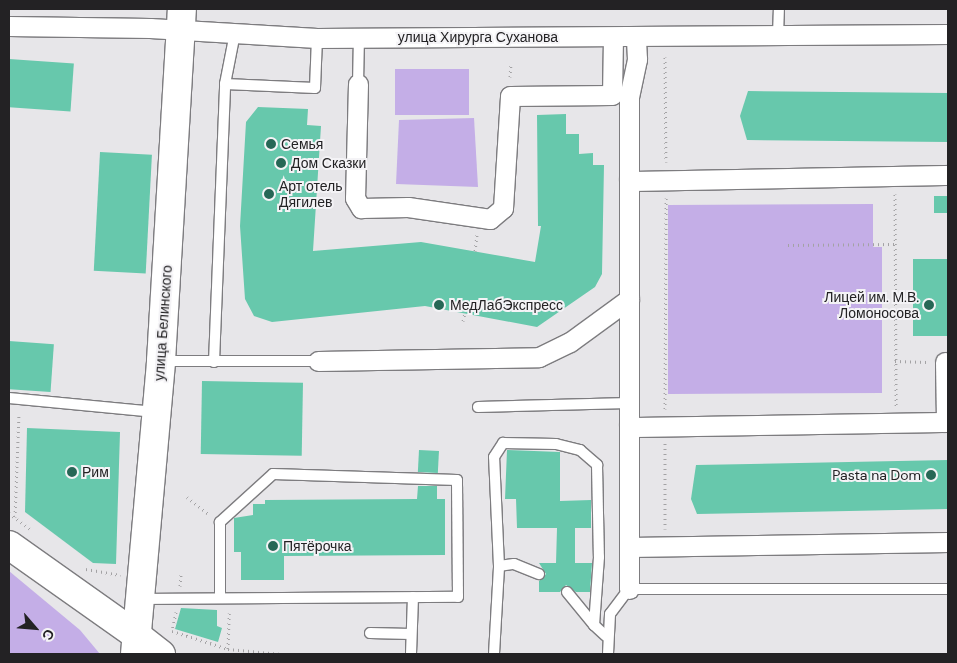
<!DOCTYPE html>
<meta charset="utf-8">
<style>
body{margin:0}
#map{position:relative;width:957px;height:663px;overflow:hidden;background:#e7e6e9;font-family:"DM Sans",sans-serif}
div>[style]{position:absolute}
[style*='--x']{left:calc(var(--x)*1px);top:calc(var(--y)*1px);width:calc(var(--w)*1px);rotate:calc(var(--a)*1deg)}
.green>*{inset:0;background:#c4aee7;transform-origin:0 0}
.building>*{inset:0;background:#67c8ac;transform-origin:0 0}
.path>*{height:3px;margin-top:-1.5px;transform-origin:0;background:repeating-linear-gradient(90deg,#a3a2a4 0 1px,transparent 0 5px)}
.roads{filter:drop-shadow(1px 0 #7d7c7f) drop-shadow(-1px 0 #7d7c7f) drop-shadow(0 1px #7d7c7f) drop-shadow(0 -1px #7d7c7f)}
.lane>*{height:10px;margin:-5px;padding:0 5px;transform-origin:5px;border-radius:5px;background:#fff}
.street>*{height:19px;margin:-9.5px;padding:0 9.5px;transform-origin:9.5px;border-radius:9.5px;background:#fff}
.secondary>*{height:28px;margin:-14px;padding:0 14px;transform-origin:14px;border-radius:14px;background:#fff}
.primary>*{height:28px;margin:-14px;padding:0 14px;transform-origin:14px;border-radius:14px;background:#fff}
.dots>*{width:14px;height:14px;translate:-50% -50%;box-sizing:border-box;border:2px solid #f4f3f6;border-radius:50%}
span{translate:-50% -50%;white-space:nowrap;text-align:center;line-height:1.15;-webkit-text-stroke:4px #f4f3f6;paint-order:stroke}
.street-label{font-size:14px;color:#232224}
.poi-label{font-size:14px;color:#232224}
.left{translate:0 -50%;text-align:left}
.right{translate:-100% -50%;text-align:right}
.frame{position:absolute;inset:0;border:10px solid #232224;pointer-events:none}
.north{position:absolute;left:10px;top:603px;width:50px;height:50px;-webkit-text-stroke:4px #f4f3f6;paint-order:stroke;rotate:117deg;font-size:14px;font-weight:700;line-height:20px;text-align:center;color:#232224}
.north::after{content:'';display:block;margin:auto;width:18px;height:22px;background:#232224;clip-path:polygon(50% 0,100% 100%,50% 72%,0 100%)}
</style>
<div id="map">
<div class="green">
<i style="left:469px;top:69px;width:46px;height:74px;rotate:90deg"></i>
<i style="clip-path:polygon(474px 118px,478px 187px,396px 184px,399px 120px)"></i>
<i style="clip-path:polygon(873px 204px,873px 247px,882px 247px,882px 393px,668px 394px,668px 205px)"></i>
<i style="clip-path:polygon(9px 571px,80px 630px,100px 654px,9px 654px)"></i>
</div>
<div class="building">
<i style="left:9px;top:59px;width:65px;height:48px;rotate:4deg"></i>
<i style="clip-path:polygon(748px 91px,948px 93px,948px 142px,747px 140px,740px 116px)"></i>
<i style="clip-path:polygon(258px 107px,308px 109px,307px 125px,321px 126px,313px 251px,421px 242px,535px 262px,541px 226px,538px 226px,537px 115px,566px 114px,566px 134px,579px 134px,579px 154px,593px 153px,593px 165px,604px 165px,602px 274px,595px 287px,537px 327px,425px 306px,272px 322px,254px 316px,245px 299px,240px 226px,246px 122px)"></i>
<i style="left:100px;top:152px;width:52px;height:119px;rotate:3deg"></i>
<i style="left:934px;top:196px;width:14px;height:17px"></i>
<i style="left:948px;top:259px;width:77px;height:35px;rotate:90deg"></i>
<i style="left:9px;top:341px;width:45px;height:48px;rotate:4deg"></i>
<i style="left:202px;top:381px;width:101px;height:73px;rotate:1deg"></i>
<i style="clip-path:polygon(27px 428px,120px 432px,116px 564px,93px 563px,25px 512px)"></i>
<i style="left:419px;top:450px;width:20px;height:22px;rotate:3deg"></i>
<i style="clip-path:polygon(507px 450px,560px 452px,560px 501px,591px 500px,591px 528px,575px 528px,575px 563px,592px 563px,590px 592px,576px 592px,566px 585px,560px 592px,539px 592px,539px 581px,546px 574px,539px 563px,556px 563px,557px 528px,517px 528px,516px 499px,505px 499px)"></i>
<i style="clip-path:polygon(948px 460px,948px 509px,697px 514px,691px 499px,696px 465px)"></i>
<i style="clip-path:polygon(418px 486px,437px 486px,437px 499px,445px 499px,445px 555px,284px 556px,284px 580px,241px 580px,241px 552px,234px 552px,234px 518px,253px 515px,253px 504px,265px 504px,265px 500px,417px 499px)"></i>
<i style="clip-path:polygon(181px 608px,217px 610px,217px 626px,222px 628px,218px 642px,175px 629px)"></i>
</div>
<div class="path">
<i style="--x:665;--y:57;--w:105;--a:89.5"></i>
<i style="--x:510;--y:77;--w:14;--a:-86"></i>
<i style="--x:895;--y:194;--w:212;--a:89.7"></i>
<i style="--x:788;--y:245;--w:107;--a:-0.5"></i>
<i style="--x:475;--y:251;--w:17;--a:-83"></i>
<i style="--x:463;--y:321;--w:8;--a:-76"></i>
<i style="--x:895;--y:361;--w:32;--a:2"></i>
<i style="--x:665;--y:409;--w:211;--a:-89.7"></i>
<i style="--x:187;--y:497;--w:28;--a:38"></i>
<i style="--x:9;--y:513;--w:26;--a:37"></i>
<i style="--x:15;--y:517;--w:104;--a:-87.8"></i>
<i style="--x:665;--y:529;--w:86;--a:-90"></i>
<i style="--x:86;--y:569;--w:35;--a:10"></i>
<i style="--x:180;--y:586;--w:12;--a:-85"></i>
<i style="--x:176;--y:612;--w:19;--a:102"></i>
<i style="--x:172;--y:631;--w:59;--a:17.8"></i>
<i style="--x:228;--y:649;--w:54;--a:5.3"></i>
<i style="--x:228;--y:649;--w:36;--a:-88"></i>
</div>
<div class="roads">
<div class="lane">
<i style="--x:778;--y:35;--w:26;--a:-88"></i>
<i style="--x:225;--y:84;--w:90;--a:2.5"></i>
<i style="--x:315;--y:88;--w:50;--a:-87.7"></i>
<i style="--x:358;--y:84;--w:46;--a:-88.8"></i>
<i style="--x:162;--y:361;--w:156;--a:0"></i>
<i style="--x:214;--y:362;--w:278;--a:-87.7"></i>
<i style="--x:225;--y:84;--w:52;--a:-78.9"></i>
<i style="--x:9;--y:398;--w:147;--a:5.5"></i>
<i style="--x:478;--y:407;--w:151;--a:-1.5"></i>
<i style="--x:499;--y:566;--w:109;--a:-92.6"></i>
<i style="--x:494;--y:457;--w:17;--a:-57"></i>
<i style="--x:503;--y:443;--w:53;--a:1.1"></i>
<i style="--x:556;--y:444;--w:25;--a:14"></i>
<i style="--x:580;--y:450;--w:23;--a:41"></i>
<i style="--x:597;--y:465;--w:92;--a:88.8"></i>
<i style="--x:599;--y:557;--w:68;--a:94.2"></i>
<i style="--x:594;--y:625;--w:16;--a:43"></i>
<i style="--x:567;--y:592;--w:43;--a:50.7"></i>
<i style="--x:143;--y:599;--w:315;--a:-0.4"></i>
<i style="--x:458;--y:597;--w:117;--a:-90.5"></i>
<i style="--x:457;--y:480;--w:184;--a:-178.1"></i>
<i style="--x:273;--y:474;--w:72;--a:137.8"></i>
<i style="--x:220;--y:522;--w:75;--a:90"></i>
<i style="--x:370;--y:633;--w:41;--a:1.4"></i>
<i style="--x:411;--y:654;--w:57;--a:-88"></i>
<i style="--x:494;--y:654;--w:88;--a:-86.7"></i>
<i style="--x:499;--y:566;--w:15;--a:-8"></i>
<i style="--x:514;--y:564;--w:27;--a:22"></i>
<i style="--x:608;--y:654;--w:40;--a:-87.1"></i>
<i style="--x:610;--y:614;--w:31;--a:-53"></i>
<i style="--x:629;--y:589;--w:319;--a:0"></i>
</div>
<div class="street">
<i style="--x:9;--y:26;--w:141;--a:0.8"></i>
<i style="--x:150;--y:28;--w:167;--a:3.4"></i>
<i style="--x:317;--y:38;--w:631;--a:-0.36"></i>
<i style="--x:358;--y:84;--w:114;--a:91.5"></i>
<i style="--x:355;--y:198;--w:12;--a:59"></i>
<i style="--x:361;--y:208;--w:47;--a:-1.2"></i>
<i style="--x:408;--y:207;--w:83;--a:8.3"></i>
<i style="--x:490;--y:219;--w:17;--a:-40"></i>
<i style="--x:503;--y:208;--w:112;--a:-86.4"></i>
<i style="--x:510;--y:96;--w:102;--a:-0.6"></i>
<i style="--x:612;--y:95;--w:58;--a:-89"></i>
<i style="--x:629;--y:181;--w:319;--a:-1.1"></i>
<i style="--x:318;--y:361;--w:221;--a:-1"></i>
<i style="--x:539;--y:357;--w:34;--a:-26"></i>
<i style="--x:570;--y:342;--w:73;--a:-36.1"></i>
<i style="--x:945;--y:362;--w:60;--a:89"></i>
<i style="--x:629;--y:427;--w:319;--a:-0.9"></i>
<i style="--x:629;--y:547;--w:319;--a:-0.9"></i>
<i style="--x:629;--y:589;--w:492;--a:-90"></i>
<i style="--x:629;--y:97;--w:39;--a:-78"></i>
<i style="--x:637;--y:59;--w:22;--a:-93"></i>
</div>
<div class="secondary">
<i style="--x:139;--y:637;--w:28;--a:38"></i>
</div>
<div class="primary">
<i style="--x:9;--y:545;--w:159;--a:35.3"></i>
<i style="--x:135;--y:654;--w:294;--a:-84.9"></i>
<i style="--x:161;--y:361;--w:353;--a:-86.6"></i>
</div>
</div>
<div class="dots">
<i style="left:271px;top:144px;background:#276756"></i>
<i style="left:281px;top:163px;background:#276756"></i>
<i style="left:269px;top:194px;background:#276756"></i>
<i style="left:439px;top:305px;background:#276756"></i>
<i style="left:929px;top:305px;background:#276756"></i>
<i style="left:72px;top:472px;background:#276756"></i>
<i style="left:931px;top:475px;background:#276756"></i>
<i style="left:273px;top:546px;background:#276756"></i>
</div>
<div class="street-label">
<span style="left:478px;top:37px">улица Хирурга Суханова</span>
<span style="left:163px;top:323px;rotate:-86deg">улица Белинского</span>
</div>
<div class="poi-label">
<span class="left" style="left:281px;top:144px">Семья</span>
<span class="left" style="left:291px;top:163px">Дом Сказки</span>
<span class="left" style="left:279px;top:194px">Арт отель<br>Дягилев</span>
<span class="right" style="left:919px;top:305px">Лицей им. М.В.<br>Ломоносова</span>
<span class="left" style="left:450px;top:305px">МедЛабЭкспресс</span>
<span class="left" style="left:82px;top:472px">Рим</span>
<span class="right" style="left:921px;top:475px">Pasta na Dom</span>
<span class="left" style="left:283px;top:546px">Пятёрочка</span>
</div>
<div class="frame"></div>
<div class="north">С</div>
</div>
